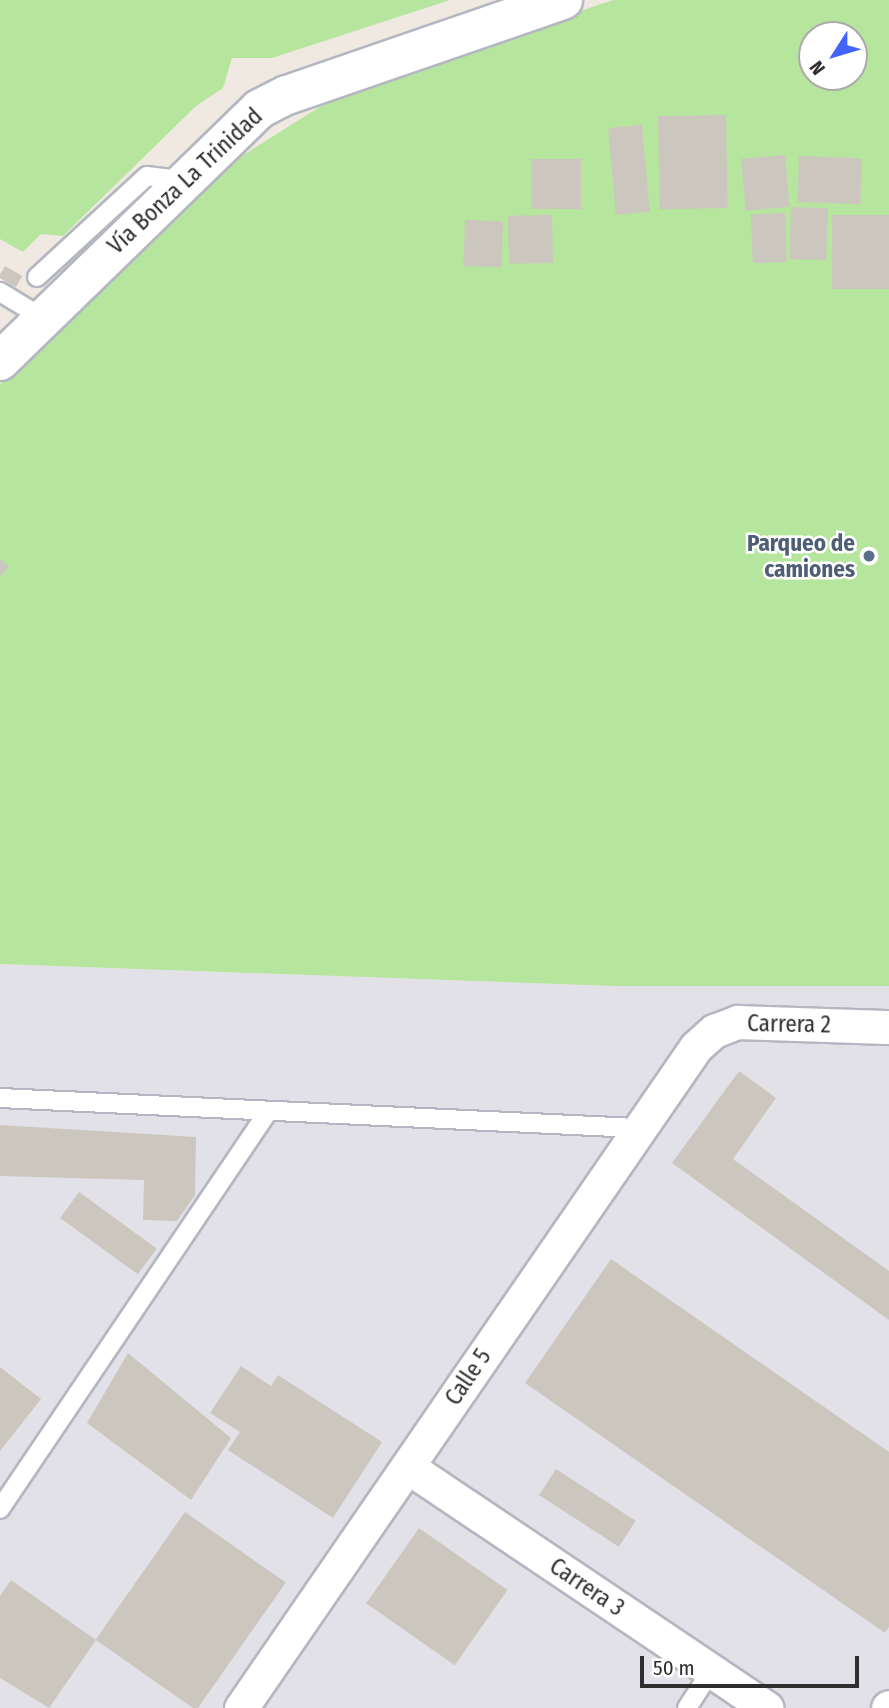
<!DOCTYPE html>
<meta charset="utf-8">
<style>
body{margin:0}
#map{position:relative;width:889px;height:1708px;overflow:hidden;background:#efe9e1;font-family:"Fira Sans Condensed",sans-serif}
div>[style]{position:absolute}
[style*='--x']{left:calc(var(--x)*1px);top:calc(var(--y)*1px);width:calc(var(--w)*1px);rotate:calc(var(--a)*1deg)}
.industrial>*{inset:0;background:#e3e1e8}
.green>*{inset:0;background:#b6e59e}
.building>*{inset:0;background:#cbc7bf;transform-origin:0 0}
.roads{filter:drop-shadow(2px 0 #b4b7c1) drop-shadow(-2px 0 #b4b7c1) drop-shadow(0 2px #b4b7c1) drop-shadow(0 -2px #b4b7c1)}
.lane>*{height:18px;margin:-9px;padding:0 9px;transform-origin:9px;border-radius:9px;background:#fff}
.street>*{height:33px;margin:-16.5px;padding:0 16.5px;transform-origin:16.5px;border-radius:16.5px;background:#fff}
.secondary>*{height:38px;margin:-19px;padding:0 19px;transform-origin:19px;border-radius:19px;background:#fff}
.dots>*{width:19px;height:19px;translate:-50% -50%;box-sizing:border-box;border:4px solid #fff;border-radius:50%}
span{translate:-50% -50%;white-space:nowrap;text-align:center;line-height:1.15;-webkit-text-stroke:5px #fff;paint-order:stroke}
.street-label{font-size:23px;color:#2e2e2e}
.service-label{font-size:23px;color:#4e5e75;font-weight:700}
.right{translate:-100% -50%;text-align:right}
.north{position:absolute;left:798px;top:21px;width:70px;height:70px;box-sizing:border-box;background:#fff;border:2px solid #ababab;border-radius:50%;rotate:233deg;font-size:19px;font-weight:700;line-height:28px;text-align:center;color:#2e2e2e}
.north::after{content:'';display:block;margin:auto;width:24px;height:32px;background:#4264fb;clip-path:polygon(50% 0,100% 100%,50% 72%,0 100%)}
.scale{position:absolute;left:640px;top:1656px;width:219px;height:32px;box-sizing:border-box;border:4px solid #2e2e2e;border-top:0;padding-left:9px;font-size:21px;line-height:24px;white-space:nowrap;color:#2e2e2e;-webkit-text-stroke:5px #fff;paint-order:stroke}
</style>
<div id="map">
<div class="industrial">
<i style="clip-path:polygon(0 964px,615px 986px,889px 986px,889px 1708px,0 1708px)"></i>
</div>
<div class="green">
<i style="clip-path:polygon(0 0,450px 0,272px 58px,232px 58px,223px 88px,196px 106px,63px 236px,41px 234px,23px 252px,0 239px)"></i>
<i style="clip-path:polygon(evenodd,613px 0,889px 0,889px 986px,615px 986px,0 964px,0 384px,71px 315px,183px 193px,348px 89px,613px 0,812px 35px,854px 35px,854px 77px,812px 77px,812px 35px)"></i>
</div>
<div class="building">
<i style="left:726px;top:115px;width:93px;height:68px;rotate:89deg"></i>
<i style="left:642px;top:125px;width:87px;height:34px;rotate:85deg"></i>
<i style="left:785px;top:155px;width:52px;height:44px;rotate:85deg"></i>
<i style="left:799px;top:156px;width:63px;height:46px;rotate:2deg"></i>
<i style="left:531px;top:159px;width:50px;height:50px"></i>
<i style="left:791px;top:207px;width:37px;height:52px;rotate:2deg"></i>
<i style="left:785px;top:213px;width:49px;height:34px;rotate:88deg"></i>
<i style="left:552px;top:215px;width:48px;height:44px;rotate:89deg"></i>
<i style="left:832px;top:215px;width:57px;height:74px"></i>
<i style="left:465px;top:220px;width:38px;height:46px;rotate:2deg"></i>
<i style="left:5px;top:266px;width:20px;height:13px;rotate:30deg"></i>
<i style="clip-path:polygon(0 559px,9px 566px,0 577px)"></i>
<i style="clip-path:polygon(739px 1071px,776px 1098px,733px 1159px,889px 1271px,889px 1320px,672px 1163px)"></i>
<i style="clip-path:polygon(0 1125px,196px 1137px,195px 1195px,177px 1221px,143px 1220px,144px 1180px,0 1176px)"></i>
<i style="left:79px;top:1192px;width:96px;height:32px;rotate:36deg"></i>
<i style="clip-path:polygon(611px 1259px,889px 1452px,889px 1627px,885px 1633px,525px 1383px)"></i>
<i style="clip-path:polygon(128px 1353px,231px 1438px,191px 1500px,87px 1423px)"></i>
<i style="clip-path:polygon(241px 1366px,271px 1386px,278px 1375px,382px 1442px,333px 1518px,228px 1450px,240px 1432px,210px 1413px)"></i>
<i style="clip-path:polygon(0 1367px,41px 1399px,0 1451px)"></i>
<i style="left:556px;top:1469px;width:95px;height:31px;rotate:33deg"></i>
<i style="left:185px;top:1512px;width:123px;height:156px;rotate:35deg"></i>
<i style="left:419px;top:1528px;width:108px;height:92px;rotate:35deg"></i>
<i style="clip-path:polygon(11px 1580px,96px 1640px,49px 1708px,0 1678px,0 1596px)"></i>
</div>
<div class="roads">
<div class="lane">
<i style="--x:37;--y:277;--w:149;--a:-42.6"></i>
<i style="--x:147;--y:176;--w:35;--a:7"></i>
<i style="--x:0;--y:292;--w:50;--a:31.2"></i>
<i style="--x:0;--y:1098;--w:638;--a:2.7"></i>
<i style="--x:0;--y:1509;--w:478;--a:-56"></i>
<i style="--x:687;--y:1708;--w:44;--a:-57"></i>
</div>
<div class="street">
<i style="--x:408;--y:1467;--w:432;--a:33.9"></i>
<i style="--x:241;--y:1708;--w:802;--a:-55.46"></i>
<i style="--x:696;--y:1047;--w:24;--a:-42"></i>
<i style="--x:714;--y:1031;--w:26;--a:-21"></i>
<i style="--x:738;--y:1022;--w:151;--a:1.9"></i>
<i style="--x:888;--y:1708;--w:1;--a:-45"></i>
</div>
<div class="secondary">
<i style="--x:0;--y:361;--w:361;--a:-44.2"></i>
<i style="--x:259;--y:109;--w:31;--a:-27"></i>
<i style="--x:287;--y:95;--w:292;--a:-19"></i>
</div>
</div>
<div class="dots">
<i style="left:869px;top:556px;background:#5c6f8a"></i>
</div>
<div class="street-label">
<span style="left:185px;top:181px;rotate:-43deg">Vía Bonza La Trinidad</span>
<span style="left:789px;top:1024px;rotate:1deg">Carrera 2</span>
<span style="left:468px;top:1377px;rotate:-56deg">Calle 5</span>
<span style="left:587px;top:1587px;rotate:34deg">Carrera 3</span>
</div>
<div class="service-label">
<span class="right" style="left:855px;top:556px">Parqueo de<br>camiones</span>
</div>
<div class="north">N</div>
<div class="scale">50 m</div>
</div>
